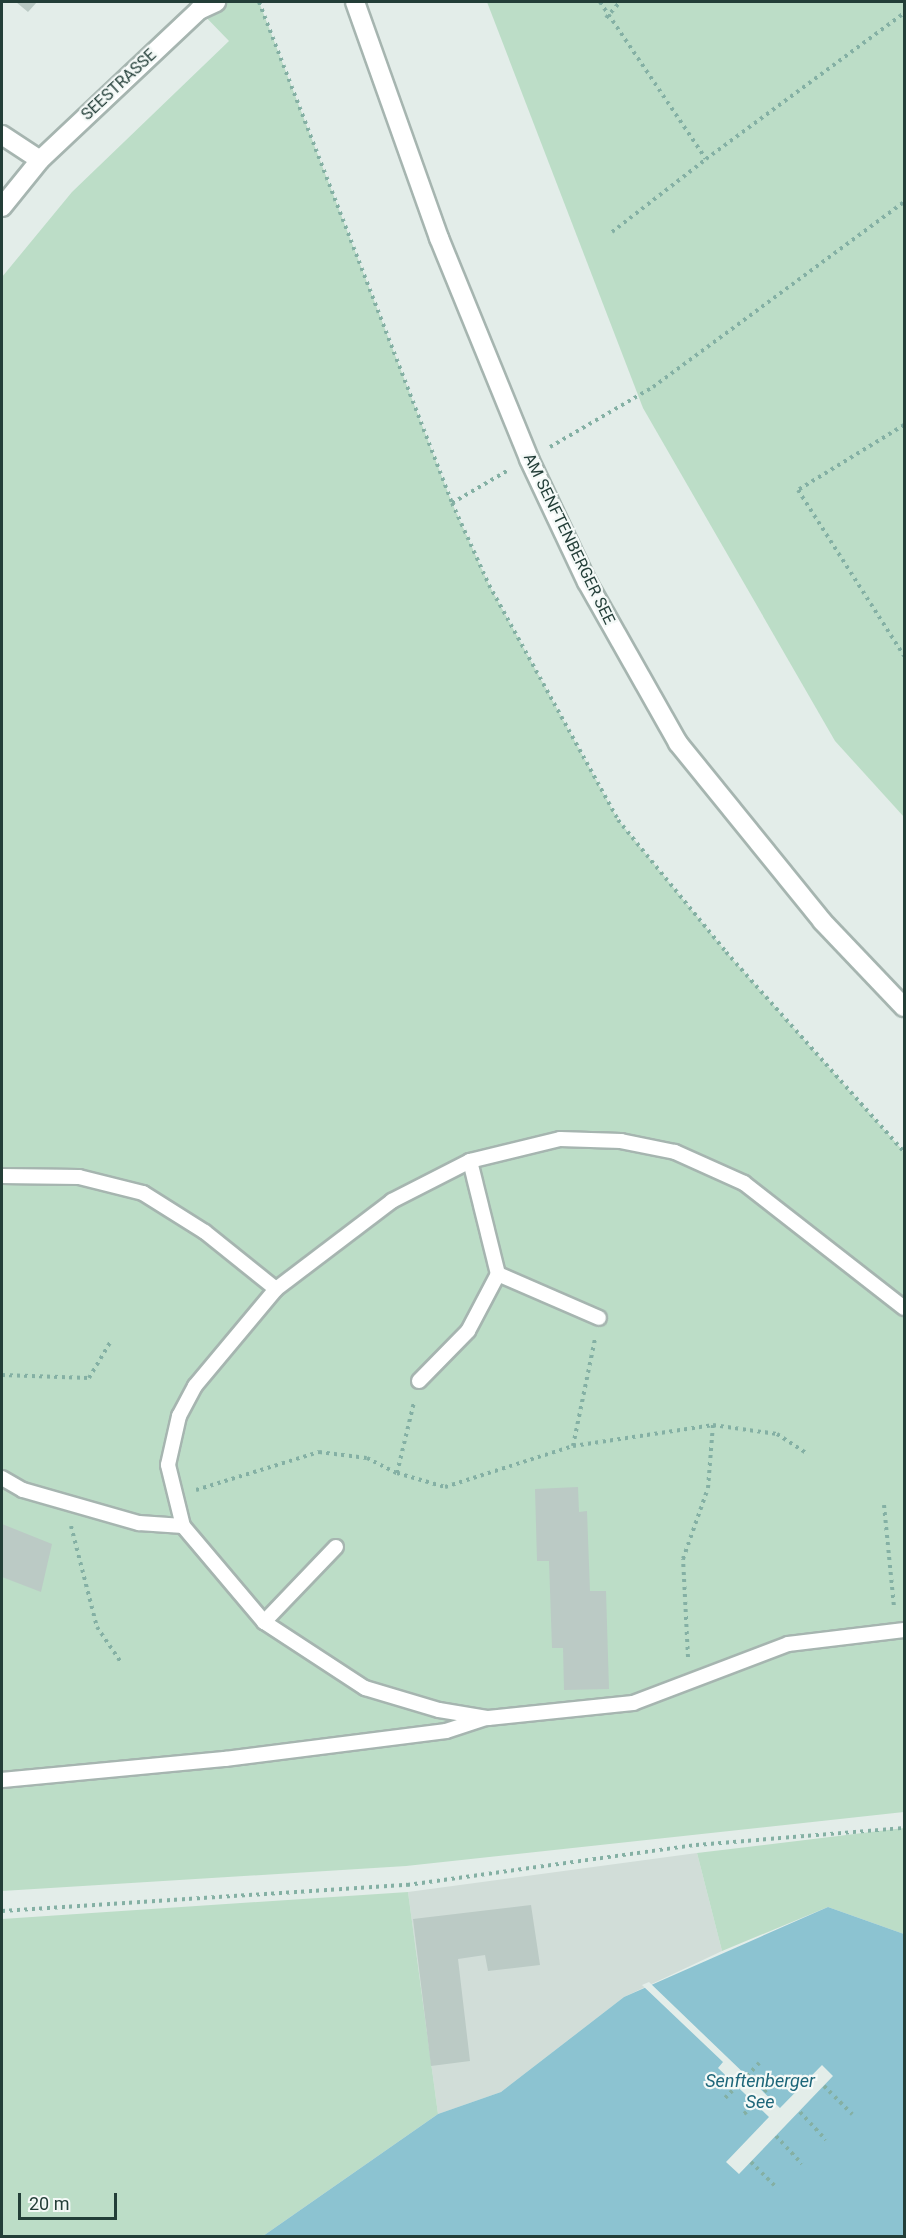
<!DOCTYPE html>
<style>
body{margin:0}
#map{position:relative;width:906px;height:2238px;overflow:hidden;background:#e3ede9;font-family:Roboto,sans-serif}
div>[style]{position:absolute}
[style*='--x']{left:calc(var(--x)*1px);top:calc(var(--y)*1px);width:calc(var(--w)*1px);rotate:calc(var(--a)*1deg)}
.built>*{inset:0;background:#d1ddd8}
.green>*{inset:0;background:#bcddc7}
.water>*{inset:0;background:#8cc3d1}
.pier>*{inset:0;background:#e3ede9}
.building>*{inset:0;background:#bbcac5}
.path>*{height:4px;margin-top:-2px;transform-origin:0;background:repeating-linear-gradient(90deg,#84b0a4 0 3px,transparent 0 7.5px)}
.roads{filter:drop-shadow(2px 0 #a6b5b0) drop-shadow(-2px 0 #a6b5b0) drop-shadow(0 2px #a6b5b0) drop-shadow(0 -2px #a6b5b0)}
.lane>*{height:14px;margin:-7px;padding:0 7px;transform-origin:7px;border-radius:7px;background:#fff}
.street>*{height:18px;margin:-9px;padding:0 9px;transform-origin:9px;border-radius:9px;background:#fff}
.secondary>*{height:18px;margin:-9px;padding:0 9px;transform-origin:9px;border-radius:9px;background:#fff}
span{translate:-50% -50%;white-space:nowrap;text-align:center;line-height:1.15;-webkit-text-stroke:4.5px #f4f9f7;paint-order:stroke}
.street-label{font-size:16px;color:#233e38}
.water-label{font-size:18px;color:#1d6679;font-style:italic}
.frame{position:absolute;inset:0;border:3px solid #233e38;pointer-events:none}
.scale{position:absolute;left:18px;top:2193px;width:99px;height:27px;box-sizing:border-box;border:3px solid #233e38;border-top:0;padding-left:8px;font-size:18px;line-height:21px;white-space:nowrap;color:#233e38;-webkit-text-stroke:4px #f4f9f7;paint-order:stroke}
</style>
<div id="map">
<div class="built">
<i style="clip-path:polygon(697px 1853px,722px 1951px,624px 1997px,501px 2092px,438px 2114px,408px 1892px)"></i>
</div>
<div class="green">
<i style="clip-path:polygon(216px 2px,259px 2px,452px 503px,489px 585px,618px 820px,726px 952px,904px 1152px,904px 1812px,406px 1866px,2px 1891px,2px 277px,72px 192px,229px 41px,199px 10px)"></i>
<i style="clip-path:polygon(487px 2px,904px 2px,904px 817px,835px 741px,643px 408px)"></i>
<i style="clip-path:polygon(904px 1828px,904px 1934px,828px 1907px,722px 1951px,697px 1853px)"></i>
<i style="clip-path:polygon(408px 1892px,438px 2114px,263px 2236px,2px 2236px,2px 1919px)"></i>
</div>
<div class="water">
<i style="clip-path:polygon(828px 1907px,904px 1934px,904px 2236px,263px 2236px,438px 2114px,501px 2092px,624px 1997px)"></i>
</div>
<div class="pier">
<i style="clip-path:polygon(649px 1982px,780px 2108px,822px 2065px,833px 2076px,739px 2174px,726px 2162px,769px 2117px,718px 2068px,723px 2062px,642px 1985px)"></i>
</div>
<div class="building">
<i style="clip-path:polygon(16px 2px,37px 2px,28px 12px)"></i>
<i style="clip-path:polygon(578px 1487px,579px 1512px,587px 1511px,590px 1591px,606px 1591px,609px 1689px,564px 1690px,563px 1648px,552px 1648px,549px 1561px,537px 1561px,535px 1489px)"></i>
<i style="clip-path:polygon(2px 1524px,52px 1544px,41px 1592px,2px 1577px)"></i>
<i style="clip-path:polygon(531px 1905px,540px 1965px,488px 1971px,485px 1955px,458px 1959px,470px 2061px,431px 2066px,413px 1919px)"></i>
</div>
<div class="path">
<i style="--x:259;--y:2;--w:537;--a:68.93"></i>
<i style="--x:452;--y:503;--w:90;--a:65.7"></i>
<i style="--x:489;--y:585;--w:268;--a:61.2"></i>
<i style="--x:618;--y:820;--w:171;--a:50.7"></i>
<i style="--x:726;--y:952;--w:268;--a:48.3"></i>
<i style="--x:600;--y:2;--w:189;--a:56"></i>
<i style="--x:706;--y:159;--w:246;--a:-36.4"></i>
<i style="--x:606;--y:18;--w:21;--a:-49"></i>
<i style="--x:612;--y:232;--w:119;--a:-37.8"></i>
<i style="--x:904;--y:425;--w:124;--a:148.5"></i>
<i style="--x:798;--y:490;--w:197;--a:57.4"></i>
<i style="--x:550;--y:447;--w:119;--a:-30.2"></i>
<i style="--x:653;--y:387;--w:312;--a:-36.4"></i>
<i style="--x:452;--y:503;--w:64;--a:-30.2"></i>
<i style="--x:2;--y:1375;--w:87;--a:2"></i>
<i style="--x:89;--y:1378;--w:43;--a:-59.3"></i>
<i style="--x:573;--y:1446;--w:142;--a:-8.5"></i>
<i style="--x:713;--y:1425;--w:65;--a:8"></i>
<i style="--x:777;--y:1434;--w:35;--a:33"></i>
<i style="--x:397;--y:1473;--w:50;--a:16.3"></i>
<i style="--x:445;--y:1487;--w:134;--a:-17.8"></i>
<i style="--x:573;--y:1446;--w:109;--a:-78.4"></i>
<i style="--x:196;--y:1490;--w:129;--a:-17.2"></i>
<i style="--x:319;--y:1452;--w:48;--a:7.1"></i>
<i style="--x:367;--y:1458;--w:34;--a:27"></i>
<i style="--x:397;--y:1473;--w:73;--a:-76.5"></i>
<i style="--x:884;--y:1505;--w:102;--a:84.4"></i>
<i style="--x:71;--y:1526;--w:104;--a:75.6"></i>
<i style="--x:97;--y:1627;--w:41;--a:55.9"></i>
<i style="--x:688;--y:1657;--w:98;--a:-92.9"></i>
<i style="--x:683;--y:1559;--w:75;--a:-70.6"></i>
<i style="--x:708;--y:1488;--w:63;--a:-85.5"></i>
<i style="--x:2;--y:1911;--w:406;--a:-3.7"></i>
<i style="--x:407;--y:1885;--w:292;--a:-7.9"></i>
<i style="--x:696;--y:1845;--w:209;--a:-4.7"></i>
<i style="--x:747;--y:2076;--w:18;--a:-47"></i>
<i style="--x:824;--y:2086;--w:40;--a:45"></i>
<i style="--x:764;--y:2092;--w:18;--a:-45"></i>
<i style="--x:725;--y:2098;--w:17;--a:-45"></i>
<i style="--x:800;--y:2112;--w:38;--a:47"></i>
<i style="--x:744;--y:2114;--w:15;--a:-42"></i>
<i style="--x:776;--y:2136;--w:38;--a:47"></i>
<i style="--x:751;--y:2162;--w:37;--a:45"></i>
</div>
<div class="roads">
<div class="lane">
<i style="--x:470;--y:1161;--w:116;--a:76.1"></i>
<i style="--x:498;--y:1274;--w:110;--a:23.5"></i>
<i style="--x:2;--y:1176;--w:77;--a:0.7"></i>
<i style="--x:79;--y:1177;--w:66;--a:14"></i>
<i style="--x:143;--y:1193;--w:73;--a:32.2"></i>
<i style="--x:205;--y:1232;--w:91;--a:38.8"></i>
<i style="--x:904;--y:1308;--w:203;--a:-142"></i>
<i style="--x:744;--y:1183;--w:76;--a:-155.8"></i>
<i style="--x:675;--y:1152;--w:55;--a:-168.5"></i>
<i style="--x:621;--y:1141;--w:61;--a:-178.1"></i>
<i style="--x:560;--y:1139;--w:93;--a:166.3"></i>
<i style="--x:470;--y:1161;--w:88;--a:152.9"></i>
<i style="--x:392;--y:1201;--w:146;--a:142.8"></i>
<i style="--x:276;--y:1289;--w:126;--a:129.9"></i>
<i style="--x:195;--y:1386;--w:34;--a:118"></i>
<i style="--x:179;--y:1416;--w:50;--a:102.7"></i>
<i style="--x:168;--y:1465;--w:63;--a:76.2"></i>
<i style="--x:183;--y:1526;--w:126;--a:49.8"></i>
<i style="--x:264;--y:1622;--w:121;--a:33.2"></i>
<i style="--x:365;--y:1688;--w:77;--a:16.6"></i>
<i style="--x:439;--y:1710;--w:50;--a:9.3"></i>
<i style="--x:488;--y:1718;--w:146;--a:-5.9"></i>
<i style="--x:633;--y:1703;--w:166;--a:-20.8"></i>
<i style="--x:788;--y:1644;--w:117;--a:-6.9"></i>
<i style="--x:419;--y:1381;--w:70;--a:-45.6"></i>
<i style="--x:468;--y:1331;--w:64;--a:-62.2"></i>
<i style="--x:2;--y:1478;--w:24;--a:30"></i>
<i style="--x:23;--y:1490;--w:121;--a:15.9"></i>
<i style="--x:139;--y:1523;--w:44;--a:3.9"></i>
<i style="--x:264;--y:1622;--w:104;--a:-46.2"></i>
<i style="--x:2;--y:1780;--w:224;--a:-5.4"></i>
<i style="--x:225;--y:1759;--w:223;--a:-7.2"></i>
<i style="--x:446;--y:1731;--w:40;--a:-18"></i>
</div>
<div class="street">
<i style="--x:2;--y:135;--w:45;--a:33.3"></i>
<i style="--x:2;--y:207;--w:60;--a:-51"></i>
<i style="--x:40;--y:160;--w:219;--a:-43.3"></i>
<i style="--x:199;--y:10;--w:19;--a:-25"></i>
</div>
<div class="secondary">
<i style="--x:355;--y:2;--w:251;--a:70.4"></i>
<i style="--x:439;--y:238;--w:239;--a:67.8"></i>
<i style="--x:529;--y:459;--w:136;--a:64.8"></i>
<i style="--x:587;--y:582;--w:185;--a:60.5"></i>
<i style="--x:678;--y:743;--w:229;--a:51"></i>
<i style="--x:822;--y:921;--w:119;--a:46.4"></i>
</div>
</div>
<div class="street-label">
<span style="left:119px;top:85px;rotate:-43deg">SEESTRASSE</span>
<span style="left:569px;top:539px;rotate:64deg">AM SENFTENBERGER SEE</span>
</div>
<div class="water-label">
<span style="left:760px;top:2092px">Senftenberger<br>See</span>
</div>
<div class="frame"></div>
<div class="scale">20 m</div>
</div>
